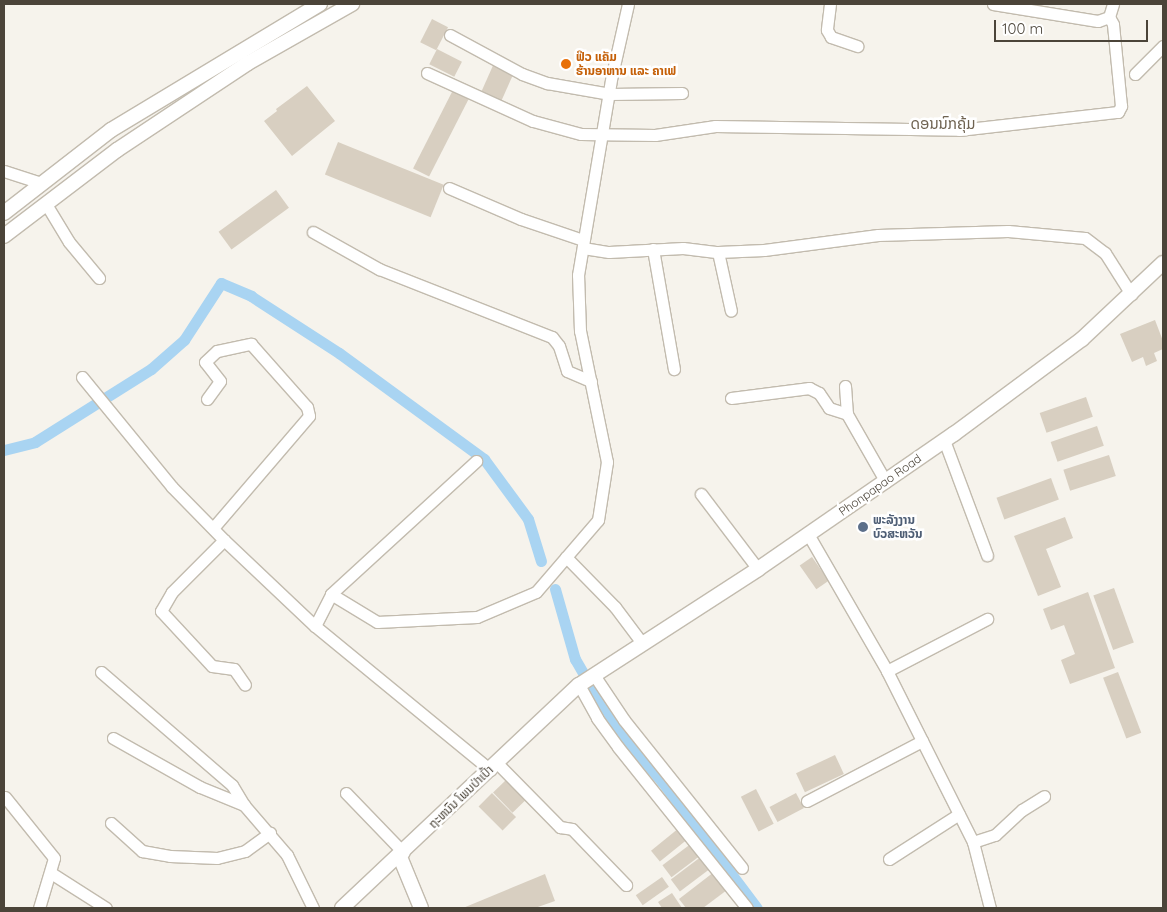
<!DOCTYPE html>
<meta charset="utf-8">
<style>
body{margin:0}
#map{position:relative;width:1167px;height:912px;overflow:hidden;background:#f6f3ec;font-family:Quicksand,"Noto Sans Lao",sans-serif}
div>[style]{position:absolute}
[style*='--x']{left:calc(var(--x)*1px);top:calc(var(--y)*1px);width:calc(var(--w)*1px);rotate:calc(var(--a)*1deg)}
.canal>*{height:11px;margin:-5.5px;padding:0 5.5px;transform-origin:5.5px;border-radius:5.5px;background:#a9d4f2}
.building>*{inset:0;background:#d8cfc1;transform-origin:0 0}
.roads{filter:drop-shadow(1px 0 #c2bbae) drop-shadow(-1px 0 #c2bbae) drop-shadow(0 1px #c2bbae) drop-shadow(0 -1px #c2bbae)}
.minor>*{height:11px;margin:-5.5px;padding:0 5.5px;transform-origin:5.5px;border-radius:5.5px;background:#fff}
.tertiary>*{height:14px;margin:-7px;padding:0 7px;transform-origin:7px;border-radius:7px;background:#fff}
.dots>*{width:14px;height:14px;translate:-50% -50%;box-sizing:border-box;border:2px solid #fff;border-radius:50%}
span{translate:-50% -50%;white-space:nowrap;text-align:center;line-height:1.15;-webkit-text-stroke:5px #fff;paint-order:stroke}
.food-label{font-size:12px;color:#c56008;font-weight:700}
.left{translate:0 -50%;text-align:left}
.street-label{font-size:12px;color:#4b4439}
.service-label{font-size:12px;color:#4e5e75;font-weight:700}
.quarter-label{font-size:15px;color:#6e6250}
.frame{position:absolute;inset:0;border:5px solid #4b4439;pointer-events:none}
.scale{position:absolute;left:994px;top:20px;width:154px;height:22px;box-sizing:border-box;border:2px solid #4b4439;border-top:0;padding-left:6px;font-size:15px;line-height:18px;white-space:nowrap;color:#4b4439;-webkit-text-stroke:4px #fff;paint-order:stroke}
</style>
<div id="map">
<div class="canal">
<i style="--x:4;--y:450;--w:32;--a:-14"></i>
<i style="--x:35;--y:442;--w:137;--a:-32.2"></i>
<i style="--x:151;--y:369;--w:44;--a:-41.3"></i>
<i style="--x:184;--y:340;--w:68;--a:-57"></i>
<i style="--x:221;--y:283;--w:33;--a:23"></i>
<i style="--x:251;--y:296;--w:105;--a:32.9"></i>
<i style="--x:339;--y:353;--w:180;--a:36.2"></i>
<i style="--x:484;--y:459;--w:74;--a:53.7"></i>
<i style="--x:528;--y:519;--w:44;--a:72.8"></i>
<i style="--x:555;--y:589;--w:73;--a:74.1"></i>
<i style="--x:575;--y:659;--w:36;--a:60"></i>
<i style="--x:593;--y:690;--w:56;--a:56.6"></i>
<i style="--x:624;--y:737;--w:60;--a:49.7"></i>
<i style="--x:663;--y:783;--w:156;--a:53.1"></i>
</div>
<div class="building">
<i style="left:432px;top:19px;width:18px;height:26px;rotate:27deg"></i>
<i style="left:437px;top:49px;width:28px;height:17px;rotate:27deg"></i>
<i style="left:495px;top:61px;width:22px;height:35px;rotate:24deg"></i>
<i style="clip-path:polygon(307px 86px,335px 121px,292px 156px,264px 121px,277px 111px,276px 109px)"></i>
<i style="left:453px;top:90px;width:18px;height:88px;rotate:27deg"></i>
<i style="left:338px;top:142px;width:114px;height:35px;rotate:22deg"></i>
<i style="left:276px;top:190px;width:22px;height:71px;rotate:54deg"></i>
<i style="clip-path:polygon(1155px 320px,1163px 341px,1163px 349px,1154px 353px,1157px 361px,1146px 366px,1143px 357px,1132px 362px,1120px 334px)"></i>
<i style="left:1086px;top:397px;width:21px;height:49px;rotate:71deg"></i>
<i style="left:1097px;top:426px;width:21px;height:49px;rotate:71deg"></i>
<i style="left:1109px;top:455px;width:22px;height:48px;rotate:72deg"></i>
<i style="left:1051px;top:478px;width:23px;height:58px;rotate:70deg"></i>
<i style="clip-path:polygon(1065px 517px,1073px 538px,1046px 549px,1061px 587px,1038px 596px,1014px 536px)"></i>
<i style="left:812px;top:557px;width:29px;height:15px;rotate:55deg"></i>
<i style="left:1114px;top:588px;width:58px;height:22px;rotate:70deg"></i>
<i style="clip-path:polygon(1088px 592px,1115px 668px,1070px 684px,1061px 660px,1075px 654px,1064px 625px,1051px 630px,1043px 609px)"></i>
<i style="left:1118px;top:672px;width:65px;height:16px;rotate:69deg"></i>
<i style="left:835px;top:755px;width:21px;height:43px;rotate:65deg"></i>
<i style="left:506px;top:780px;width:28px;height:18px;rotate:46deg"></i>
<i style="left:756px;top:789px;width:39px;height:17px;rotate:63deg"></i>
<i style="left:492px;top:793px;width:34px;height:19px;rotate:45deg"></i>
<i style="left:796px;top:793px;width:17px;height:30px;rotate:62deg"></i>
<i style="left:679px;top:828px;width:14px;height:36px;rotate:51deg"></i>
<i style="left:692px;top:843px;width:15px;height:37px;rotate:53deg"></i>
<i style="left:702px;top:856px;width:15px;height:39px;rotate:53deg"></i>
<i style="clip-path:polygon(714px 872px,727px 890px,703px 908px,686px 908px,679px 899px)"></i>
<i style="clip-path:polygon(545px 874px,555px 901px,535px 908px,463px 908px)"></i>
<i style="left:662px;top:877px;width:12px;height:32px;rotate:55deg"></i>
<i style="clip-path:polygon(672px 893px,682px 908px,662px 908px,658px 902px)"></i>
</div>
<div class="roads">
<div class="minor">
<i style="--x:830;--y:4;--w:26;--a:97"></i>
<i style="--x:827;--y:30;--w:8;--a:60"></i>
<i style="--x:831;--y:37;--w:28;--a:19"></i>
<i style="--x:993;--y:4;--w:106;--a:9.2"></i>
<i style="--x:1098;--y:21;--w:12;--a:-20"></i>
<i style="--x:1109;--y:17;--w:14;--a:-73"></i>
<i style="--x:450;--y:35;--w:82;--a:28.4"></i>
<i style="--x:522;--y:74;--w:27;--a:20"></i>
<i style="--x:547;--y:83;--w:64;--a:9.9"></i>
<i style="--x:610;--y:94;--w:72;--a:-0.8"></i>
<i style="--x:427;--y:73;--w:116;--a:24.4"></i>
<i style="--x:533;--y:121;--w:50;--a:15.2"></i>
<i style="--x:581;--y:134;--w:74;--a:0.8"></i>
<i style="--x:655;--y:135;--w:61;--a:-8.5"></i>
<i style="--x:715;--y:126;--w:244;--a:0.9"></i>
<i style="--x:959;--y:130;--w:160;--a:-6.5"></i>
<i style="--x:1118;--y:112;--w:7;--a:-63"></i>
<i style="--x:1121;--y:106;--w:82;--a:-95.6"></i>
<i style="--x:1113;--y:24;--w:8;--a:-120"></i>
<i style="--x:1135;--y:74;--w:40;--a:-45"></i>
<i style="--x:4;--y:171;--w:39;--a:18"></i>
<i style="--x:449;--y:188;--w:78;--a:23.3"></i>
<i style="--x:521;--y:219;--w:65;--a:18.7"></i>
<i style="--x:46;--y:204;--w:44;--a:58.8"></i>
<i style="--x:69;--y:242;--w:47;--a:50.2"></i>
<i style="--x:313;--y:232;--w:76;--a:29.3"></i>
<i style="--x:379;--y:269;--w:186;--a:21.5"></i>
<i style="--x:552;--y:337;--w:11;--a:52"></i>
<i style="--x:559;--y:346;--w:26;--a:72"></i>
<i style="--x:567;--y:371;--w:26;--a:23"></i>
<i style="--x:583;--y:248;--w:26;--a:9"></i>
<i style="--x:609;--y:252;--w:74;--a:-3.1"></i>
<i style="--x:683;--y:248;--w:35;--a:7"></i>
<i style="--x:718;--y:252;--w:46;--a:-2.5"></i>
<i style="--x:764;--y:250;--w:115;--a:-7.5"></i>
<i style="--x:878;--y:235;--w:130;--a:-1.8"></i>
<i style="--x:1008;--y:231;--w:77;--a:5.2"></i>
<i style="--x:1085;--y:238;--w:25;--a:37"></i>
<i style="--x:1105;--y:253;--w:49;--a:57.6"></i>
<i style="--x:653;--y:249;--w:122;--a:80.1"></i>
<i style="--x:718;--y:252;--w:60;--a:77.6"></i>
<i style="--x:82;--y:377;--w:142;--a:50.7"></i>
<i style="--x:172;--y:487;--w:74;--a:45.5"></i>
<i style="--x:224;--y:540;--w:125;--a:43.4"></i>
<i style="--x:315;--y:626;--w:227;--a:39.4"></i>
<i style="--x:845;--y:386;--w:28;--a:86"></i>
<i style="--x:847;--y:414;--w:78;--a:60.2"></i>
<i style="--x:731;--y:398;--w:79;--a:-7.3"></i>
<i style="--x:809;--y:388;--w:11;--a:27"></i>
<i style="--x:819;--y:393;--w:18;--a:56"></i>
<i style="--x:829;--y:408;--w:19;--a:18"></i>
<i style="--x:207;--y:399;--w:22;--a:-54"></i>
<i style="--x:220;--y:381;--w:24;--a:-128"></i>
<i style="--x:205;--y:362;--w:16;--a:-43"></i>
<i style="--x:217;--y:351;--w:35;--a:-12"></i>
<i style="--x:251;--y:344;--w:84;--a:48.4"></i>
<i style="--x:307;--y:407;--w:9;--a:77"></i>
<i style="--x:309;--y:416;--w:146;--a:130.6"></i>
<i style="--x:944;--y:440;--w:123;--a:69.5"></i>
<i style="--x:701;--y:494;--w:94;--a:52.8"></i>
<i style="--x:808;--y:534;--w:158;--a:60"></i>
<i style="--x:887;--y:671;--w:191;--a:63.3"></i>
<i style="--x:973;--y:842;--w:68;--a:75.6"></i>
<i style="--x:224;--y:540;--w:74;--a:135"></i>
<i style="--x:172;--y:592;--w:22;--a:120"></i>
<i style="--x:161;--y:611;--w:75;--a:47.2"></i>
<i style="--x:212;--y:666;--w:22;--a:8"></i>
<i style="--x:234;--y:669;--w:19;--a:55"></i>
<i style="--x:566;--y:557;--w:70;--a:45.6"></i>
<i style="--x:615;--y:607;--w:45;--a:53.1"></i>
<i style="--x:331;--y:594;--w:197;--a:-42.5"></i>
<i style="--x:315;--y:626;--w:36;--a:-63"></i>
<i style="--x:331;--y:594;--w:54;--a:31.3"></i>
<i style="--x:377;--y:622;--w:100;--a:-2.9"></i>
<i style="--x:477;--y:617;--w:64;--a:-23"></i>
<i style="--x:536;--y:592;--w:95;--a:-49.3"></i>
<i style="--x:598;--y:520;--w:59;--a:-81.2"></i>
<i style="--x:607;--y:462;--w:134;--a:-101.6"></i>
<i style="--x:580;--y:331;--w:56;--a:-92"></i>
<i style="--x:578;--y:275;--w:203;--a:-80.4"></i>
<i style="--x:612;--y:75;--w:73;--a:-77.3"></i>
<i style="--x:887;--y:671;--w:113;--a:-27.5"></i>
<i style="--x:101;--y:672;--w:173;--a:40.8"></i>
<i style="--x:232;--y:785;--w:23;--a:59"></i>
<i style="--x:244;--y:805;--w:66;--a:49.3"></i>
<i style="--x:287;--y:855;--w:59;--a:63.9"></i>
<i style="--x:594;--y:675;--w:54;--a:56.3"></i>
<i style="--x:624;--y:720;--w:189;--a:51.4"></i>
<i style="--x:579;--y:685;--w:38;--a:61"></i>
<i style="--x:597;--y:718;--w:36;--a:54"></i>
<i style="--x:618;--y:747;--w:206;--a:51.3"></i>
<i style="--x:113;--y:738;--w:100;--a:29.4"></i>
<i style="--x:200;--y:787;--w:48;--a:22.2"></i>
<i style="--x:497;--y:763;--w:90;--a:45.5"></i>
<i style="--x:560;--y:827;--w:12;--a:9"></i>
<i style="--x:572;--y:829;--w:78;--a:46"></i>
<i style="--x:346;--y:793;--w:83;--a:46"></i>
<i style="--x:5;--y:797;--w:78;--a:51.2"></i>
<i style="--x:54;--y:858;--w:52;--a:106.7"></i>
<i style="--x:807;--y:801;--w:130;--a:-27.6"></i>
<i style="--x:111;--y:823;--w:42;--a:42.1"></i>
<i style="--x:142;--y:851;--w:28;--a:10"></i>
<i style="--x:170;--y:856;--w:47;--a:2.4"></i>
<i style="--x:217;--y:858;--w:29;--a:-14"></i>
<i style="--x:245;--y:851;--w:31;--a:-36"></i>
<i style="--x:973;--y:842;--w:23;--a:-18"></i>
<i style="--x:995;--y:835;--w:37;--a:-43"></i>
<i style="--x:1022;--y:810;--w:26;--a:-32"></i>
<i style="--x:889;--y:859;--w:83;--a:-32.7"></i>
<i style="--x:51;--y:873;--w:65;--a:32.5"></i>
</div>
<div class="tertiary">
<i style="--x:4;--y:213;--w:135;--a:-37.8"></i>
<i style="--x:111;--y:130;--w:244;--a:-31.1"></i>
<i style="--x:4;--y:236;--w:142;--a:-37.3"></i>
<i style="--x:117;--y:150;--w:157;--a:-33.6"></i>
<i style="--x:248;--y:63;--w:120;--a:-29.6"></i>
<i style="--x:400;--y:857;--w:55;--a:67.6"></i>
<i style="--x:342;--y:908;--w:325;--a:-43.3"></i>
<i style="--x:579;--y:685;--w:213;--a:-32.9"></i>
<i style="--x:758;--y:569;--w:238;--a:-34.6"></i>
<i style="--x:954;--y:434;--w:159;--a:-36.6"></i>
<i style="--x:1082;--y:339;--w:111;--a:-43.2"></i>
</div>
</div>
<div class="dots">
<i style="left:566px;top:64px;background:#e8710a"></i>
<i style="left:863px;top:527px;background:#5c6f8a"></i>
</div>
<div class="food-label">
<span class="left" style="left:576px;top:64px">ຟິວ ແຄັມ<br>ຮ້ານອາຫານ ແລະ ຄາເຟ</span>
</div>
<div class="street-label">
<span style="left:880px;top:485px;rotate:-35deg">Phonpapao Road</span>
<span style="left:461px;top:797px;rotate:-44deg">ຖະຫນົນ ໂພນປ່າເປົ້າ</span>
</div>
<div class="service-label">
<span class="left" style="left:873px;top:527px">ພະລັງງານ<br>ບົວສະຫວັນ</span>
</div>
<div class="quarter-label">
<span style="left:943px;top:124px">ດອນນົກຄຸ້ມ</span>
</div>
<div class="frame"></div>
<div class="scale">100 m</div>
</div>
